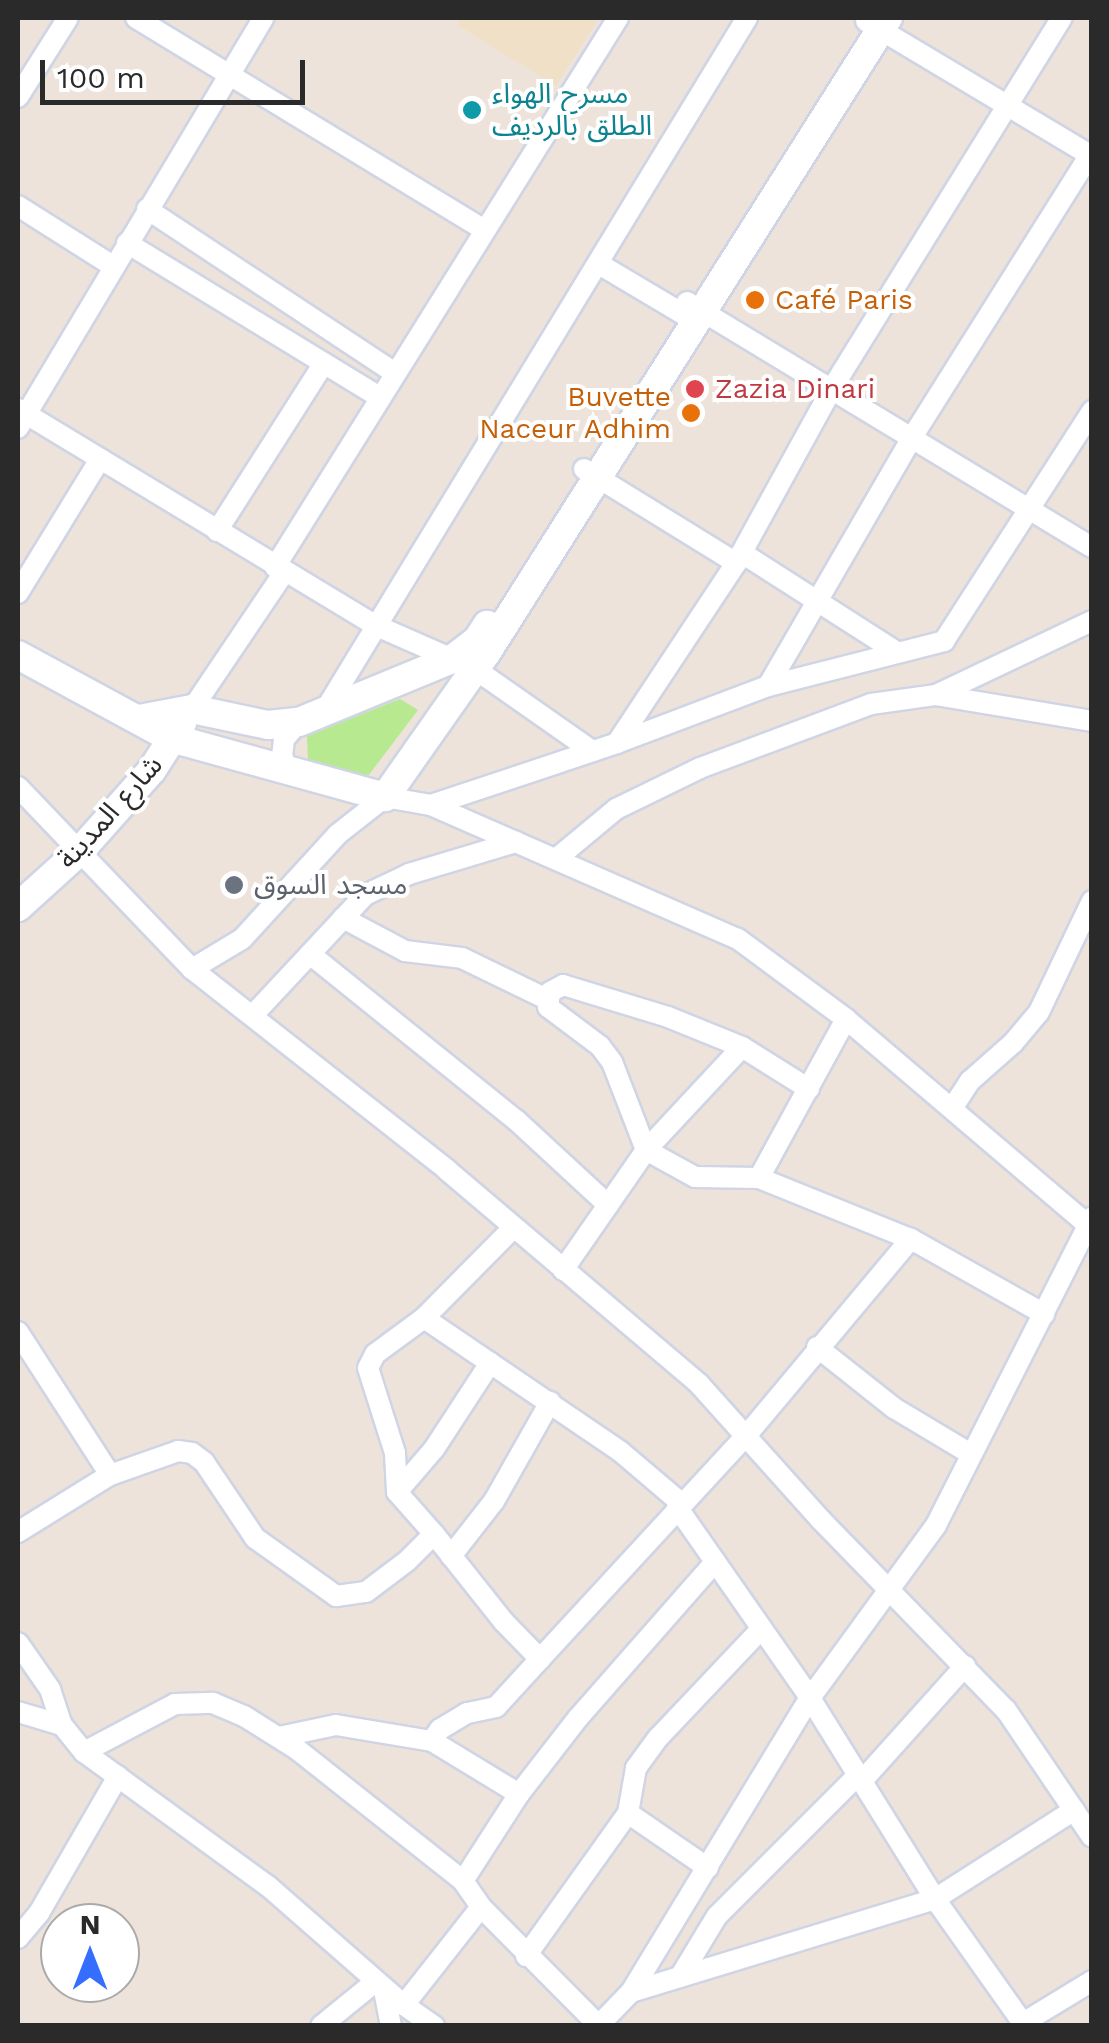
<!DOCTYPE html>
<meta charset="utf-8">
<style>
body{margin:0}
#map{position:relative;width:1109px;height:2043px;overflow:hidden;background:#ede3da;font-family:"Work Sans","Noto Sans Arabic",sans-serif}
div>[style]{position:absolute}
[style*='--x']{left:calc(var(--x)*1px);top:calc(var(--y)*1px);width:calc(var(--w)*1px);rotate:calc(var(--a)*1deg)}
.education>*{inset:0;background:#f1e0c8}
.green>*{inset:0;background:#b7e991}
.roads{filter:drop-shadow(2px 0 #cfd5e4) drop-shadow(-2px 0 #cfd5e4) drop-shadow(0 2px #cfd5e4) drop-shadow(0 -2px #cfd5e4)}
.street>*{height:20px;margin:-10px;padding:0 10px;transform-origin:10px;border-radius:10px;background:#fff}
.secondary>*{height:28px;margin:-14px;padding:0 14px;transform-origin:14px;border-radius:14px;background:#fff}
.dots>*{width:28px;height:28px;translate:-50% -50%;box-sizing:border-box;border:5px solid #fff;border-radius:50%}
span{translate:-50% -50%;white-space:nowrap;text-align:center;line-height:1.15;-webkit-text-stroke:8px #fff;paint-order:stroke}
.culture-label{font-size:28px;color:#0d838f}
.left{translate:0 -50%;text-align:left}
.food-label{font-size:28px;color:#c56008}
.right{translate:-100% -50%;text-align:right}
.health-label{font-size:28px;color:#be3a42}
.street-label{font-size:28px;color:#2a2a2a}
.worship-label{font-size:28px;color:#5b616d}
.frame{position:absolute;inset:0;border:20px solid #2a2a2a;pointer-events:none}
.north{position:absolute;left:40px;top:1903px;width:100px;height:100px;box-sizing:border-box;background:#fff;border:2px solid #aaa;border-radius:50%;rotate:0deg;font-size:28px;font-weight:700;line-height:40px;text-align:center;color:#2a2a2a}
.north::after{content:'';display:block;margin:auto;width:35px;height:45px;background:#356dff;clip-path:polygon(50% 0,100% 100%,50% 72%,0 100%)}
.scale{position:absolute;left:40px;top:60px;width:265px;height:45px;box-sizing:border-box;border:5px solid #2a2a2a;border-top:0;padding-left:12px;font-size:30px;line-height:35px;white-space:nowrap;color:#2a2a2a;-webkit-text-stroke:8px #fff;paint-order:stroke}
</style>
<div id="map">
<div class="education">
<i style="clip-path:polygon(461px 18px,599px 18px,556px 86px,457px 25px)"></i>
</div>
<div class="green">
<i style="clip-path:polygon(400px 699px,418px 710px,368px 776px,352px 778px,308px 764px,307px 736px)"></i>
</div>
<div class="roads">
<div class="street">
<i style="--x:136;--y:18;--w:406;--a:31.3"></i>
<i style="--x:866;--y:21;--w:263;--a:30.9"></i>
<i style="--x:18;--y:97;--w:93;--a:-57.7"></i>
<i style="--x:18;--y:206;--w:112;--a:32.3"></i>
<i style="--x:147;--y:209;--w:297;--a:33.5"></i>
<i style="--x:127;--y:243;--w:295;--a:31.4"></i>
<i style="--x:599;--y:264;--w:112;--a:30.7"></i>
<i style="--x:687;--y:302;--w:473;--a:31.2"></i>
<i style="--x:18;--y:409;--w:419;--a:31.2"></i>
<i style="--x:377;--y:626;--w:107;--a:23.7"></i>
<i style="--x:475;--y:669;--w:143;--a:35"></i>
<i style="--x:18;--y:428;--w:478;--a:-59.1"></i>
<i style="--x:584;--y:469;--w:179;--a:31.7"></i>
<i style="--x:217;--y:531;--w:199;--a:-57.5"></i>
<i style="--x:742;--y:553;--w:182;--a:32.6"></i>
<i style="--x:275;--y:567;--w:647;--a:-58"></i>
<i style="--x:18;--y:593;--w:157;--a:-58.5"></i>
<i style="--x:768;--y:686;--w:285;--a:-59.9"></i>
<i style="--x:911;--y:439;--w:339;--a:-57.8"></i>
<i style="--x:936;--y:695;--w:158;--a:9.5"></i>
<i style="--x:192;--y:709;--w:166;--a:-56"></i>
<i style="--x:324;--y:712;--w:813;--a:-58.64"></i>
<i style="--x:617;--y:743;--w:216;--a:-56.5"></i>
<i style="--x:736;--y:563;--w:197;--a:-61.2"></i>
<i style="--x:831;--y:390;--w:438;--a:-58.2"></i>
<i style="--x:289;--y:773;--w:18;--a:-112"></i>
<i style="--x:282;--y:756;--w:17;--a:-83"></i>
<i style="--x:284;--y:739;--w:23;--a:-49"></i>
<i style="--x:18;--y:787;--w:252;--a:46.3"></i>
<i style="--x:192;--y:969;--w:325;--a:38.2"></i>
<i style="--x:447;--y:1170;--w:331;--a:40.3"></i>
<i style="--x:699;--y:1384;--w:183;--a:48.1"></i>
<i style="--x:821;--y:1520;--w:265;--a:45.8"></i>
<i style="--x:1006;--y:1710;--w:153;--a:55.9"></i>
<i style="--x:431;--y:805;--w:196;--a:-18.4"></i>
<i style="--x:617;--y:743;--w:161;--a:-20.7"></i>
<i style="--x:768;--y:686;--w:182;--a:-14.3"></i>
<i style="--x:944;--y:641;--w:274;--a:-57.2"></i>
<i style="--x:556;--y:859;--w:78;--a:-39.8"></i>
<i style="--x:616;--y:809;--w:93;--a:-26"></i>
<i style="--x:700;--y:768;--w:183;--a:-20.5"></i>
<i style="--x:871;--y:704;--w:66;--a:-7.9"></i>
<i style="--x:936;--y:695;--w:173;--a:-25.4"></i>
<i style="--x:343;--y:918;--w:70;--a:28"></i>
<i style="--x:405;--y:951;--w:57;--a:7"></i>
<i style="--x:462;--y:958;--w:94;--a:25.8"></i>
<i style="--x:310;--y:954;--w:266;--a:38.9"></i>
<i style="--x:517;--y:1121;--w:124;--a:42.7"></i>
<i style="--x:192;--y:969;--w:58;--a:-31"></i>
<i style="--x:242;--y:939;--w:142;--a:-47.6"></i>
<i style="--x:338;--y:834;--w:60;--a:-38.2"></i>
<i style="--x:385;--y:797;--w:47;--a:9.9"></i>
<i style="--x:431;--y:805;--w:335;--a:23.6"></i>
<i style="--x:738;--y:939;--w:134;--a:36.5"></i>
<i style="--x:846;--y:1019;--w:323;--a:40.4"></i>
<i style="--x:253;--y:1015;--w:164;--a:-47"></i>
<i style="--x:365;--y:895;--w:49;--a:-25.5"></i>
<i style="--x:409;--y:874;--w:112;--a:-16.7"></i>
<i style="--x:846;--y:1019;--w:181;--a:118.7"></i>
<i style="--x:759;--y:1178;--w:164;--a:21.9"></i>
<i style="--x:911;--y:1239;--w:153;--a:29.4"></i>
<i style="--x:953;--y:1107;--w:31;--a:-57"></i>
<i style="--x:970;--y:1081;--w:57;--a:-41.5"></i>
<i style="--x:1013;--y:1043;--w:40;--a:-50"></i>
<i style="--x:1039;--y:1012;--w:123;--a:-64.5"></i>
<i style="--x:759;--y:1178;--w:64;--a:-179.1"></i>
<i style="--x:695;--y:1177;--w:56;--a:-151.1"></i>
<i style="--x:646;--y:1150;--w:94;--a:-111.1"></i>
<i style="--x:612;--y:1062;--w:20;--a:-127"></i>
<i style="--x:600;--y:1046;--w:65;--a:-143.1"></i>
<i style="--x:548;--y:1007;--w:15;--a:-82"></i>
<i style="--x:550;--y:992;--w:15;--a:-28"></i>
<i style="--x:563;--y:985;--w:110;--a:16.9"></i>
<i style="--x:668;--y:1017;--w:80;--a:22.1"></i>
<i style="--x:742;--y:1047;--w:79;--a:32.1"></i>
<i style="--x:563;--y:1270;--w:146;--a:-55.3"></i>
<i style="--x:646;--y:1150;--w:141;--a:-47"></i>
<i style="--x:424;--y:1318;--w:238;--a:34.2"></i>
<i style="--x:621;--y:1452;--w:79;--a:40.4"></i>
<i style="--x:18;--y:1332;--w:170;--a:57.2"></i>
<i style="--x:817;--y:1347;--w:98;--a:38.4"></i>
<i style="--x:894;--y:1408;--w:90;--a:30.9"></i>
<i style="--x:397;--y:1492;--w:57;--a:-49.3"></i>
<i style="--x:434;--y:1449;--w:103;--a:-56.9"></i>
<i style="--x:677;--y:1507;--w:233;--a:55.1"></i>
<i style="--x:810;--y:1698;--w:237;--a:58.1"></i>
<i style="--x:935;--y:1899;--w:156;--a:54.7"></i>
<i style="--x:18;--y:1532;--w:108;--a:-31.8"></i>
<i style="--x:110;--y:1475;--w:72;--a:-19.4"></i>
<i style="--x:178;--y:1451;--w:14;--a:8"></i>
<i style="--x:192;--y:1453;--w:15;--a:37"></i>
<i style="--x:204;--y:1462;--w:92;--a:56.1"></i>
<i style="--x:255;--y:1538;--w:100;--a:35.6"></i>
<i style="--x:336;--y:1596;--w:30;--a:-8"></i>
<i style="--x:366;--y:1592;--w:51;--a:-37.1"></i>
<i style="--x:407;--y:1561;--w:38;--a:-45"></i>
<i style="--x:434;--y:1534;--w:112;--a:51.5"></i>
<i style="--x:504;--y:1622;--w:52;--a:45.8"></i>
<i style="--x:540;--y:1659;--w:65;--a:132.5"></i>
<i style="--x:496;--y:1707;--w:30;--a:168"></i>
<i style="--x:467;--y:1713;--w:31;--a:149"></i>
<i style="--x:440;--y:1729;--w:14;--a:124"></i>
<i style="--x:432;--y:1741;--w:102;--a:31.3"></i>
<i style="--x:519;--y:1794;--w:103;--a:122.8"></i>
<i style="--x:463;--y:1881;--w:32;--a:55"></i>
<i style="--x:481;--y:1907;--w:125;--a:128.2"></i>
<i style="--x:404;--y:2005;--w:37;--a:35"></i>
<i style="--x:434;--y:1534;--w:56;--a:-131.4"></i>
<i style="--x:397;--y:1492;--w:39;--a:-93"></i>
<i style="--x:395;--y:1453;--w:89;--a:-107.6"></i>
<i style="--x:368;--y:1368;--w:16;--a:-63"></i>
<i style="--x:375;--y:1354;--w:61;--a:-36.3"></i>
<i style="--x:424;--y:1318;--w:127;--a:-45.3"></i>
<i style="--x:451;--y:1556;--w:70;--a:-52"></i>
<i style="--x:494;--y:1501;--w:114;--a:-60.5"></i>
<i style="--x:18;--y:1643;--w:56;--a:55.2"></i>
<i style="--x:50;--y:1689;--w:38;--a:72"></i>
<i style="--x:540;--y:1659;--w:304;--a:-47.3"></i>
<i style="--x:746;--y:1436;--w:257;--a:-50.1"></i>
<i style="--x:18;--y:1712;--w:46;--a:16.5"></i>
<i style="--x:62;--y:1725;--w:35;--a:51"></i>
<i style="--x:84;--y:1752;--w:228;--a:36.1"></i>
<i style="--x:268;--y:1886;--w:181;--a:41.2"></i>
<i style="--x:279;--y:1737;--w:58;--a:-11.9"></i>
<i style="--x:336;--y:1725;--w:97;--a:9.5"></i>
<i style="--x:84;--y:1752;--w:103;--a:-27.8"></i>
<i style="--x:175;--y:1704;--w:38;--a:-2"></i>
<i style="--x:213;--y:1703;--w:34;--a:23"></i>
<i style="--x:244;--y:1716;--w:64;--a:32.2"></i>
<i style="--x:298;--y:1750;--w:211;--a:38.4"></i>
<i style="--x:861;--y:1782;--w:156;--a:-48.1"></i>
<i style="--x:519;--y:1794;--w:96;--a:-52.2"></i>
<i style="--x:578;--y:1718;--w:208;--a:-48.7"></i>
<i style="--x:628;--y:1813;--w:97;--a:34.5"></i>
<i style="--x:481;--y:1907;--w:166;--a:45.2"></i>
<i style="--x:18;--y:1938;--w:33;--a:-50"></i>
<i style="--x:39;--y:1913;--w:158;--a:-60"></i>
<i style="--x:526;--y:1956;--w:176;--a:-54.5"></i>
<i style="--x:628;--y:1813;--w:46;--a:-79.9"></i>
<i style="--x:636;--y:1768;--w:37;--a:-54"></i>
<i style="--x:658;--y:1738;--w:150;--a:-46.6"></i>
<i style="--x:680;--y:1977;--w:71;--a:-58.8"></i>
<i style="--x:717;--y:1916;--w:198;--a:-45"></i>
<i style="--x:384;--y:1990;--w:37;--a:79"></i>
<i style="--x:631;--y:1992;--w:344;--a:-58.7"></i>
<i style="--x:810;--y:1698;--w:214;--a:-53.9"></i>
<i style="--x:936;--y:1525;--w:345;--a:-63.1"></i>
<i style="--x:1023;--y:2023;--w:81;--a:-31.3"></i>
<i style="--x:321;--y:2026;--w:68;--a:-39.1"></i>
<i style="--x:598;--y:2026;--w:47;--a:-45.9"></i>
<i style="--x:631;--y:1992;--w:318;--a:-17"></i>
<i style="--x:935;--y:1899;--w:165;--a:-32.6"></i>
</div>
<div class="secondary">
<i style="--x:18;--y:655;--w:174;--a:28.5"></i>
<i style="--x:171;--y:738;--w:222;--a:15.4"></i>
<i style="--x:385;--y:797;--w:177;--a:-54.9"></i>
<i style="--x:487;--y:652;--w:750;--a:-57.69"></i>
<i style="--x:139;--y:719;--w:54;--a:-10.7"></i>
<i style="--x:192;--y:709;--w:78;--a:11.9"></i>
<i style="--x:268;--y:725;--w:31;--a:-6"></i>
<i style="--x:299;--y:722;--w:168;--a:-22.4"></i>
<i style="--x:454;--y:658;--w:31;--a:-38"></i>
<i style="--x:478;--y:639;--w:17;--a:-57"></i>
<i style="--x:18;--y:907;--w:84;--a:-42.1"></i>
<i style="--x:80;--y:851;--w:108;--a:-48.4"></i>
<i style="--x:152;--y:770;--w:56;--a:-57.4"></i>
</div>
</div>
<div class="dots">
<i style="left:472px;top:110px;background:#0f9aa8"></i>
<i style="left:755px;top:300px;background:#e8710a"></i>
<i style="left:695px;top:389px;background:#e0444e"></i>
<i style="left:691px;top:413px;background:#e8710a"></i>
<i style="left:234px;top:885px;background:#6b7280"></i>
</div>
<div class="culture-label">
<span class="left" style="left:492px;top:110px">مسرح الهواء<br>الطلق بالرديف</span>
</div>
<div class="food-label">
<span class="left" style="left:775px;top:300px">Café Paris</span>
<span class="right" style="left:671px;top:413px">Buvette<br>Naceur Adhim</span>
</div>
<div class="health-label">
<span class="left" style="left:715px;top:389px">Zazia Dinari</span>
</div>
<div class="street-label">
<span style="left:110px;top:812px;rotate:-48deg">شارع المدينة</span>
</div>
<div class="worship-label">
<span class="left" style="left:254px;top:885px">مسجد السوق</span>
</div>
<div class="frame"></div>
<div class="north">N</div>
<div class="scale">100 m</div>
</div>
